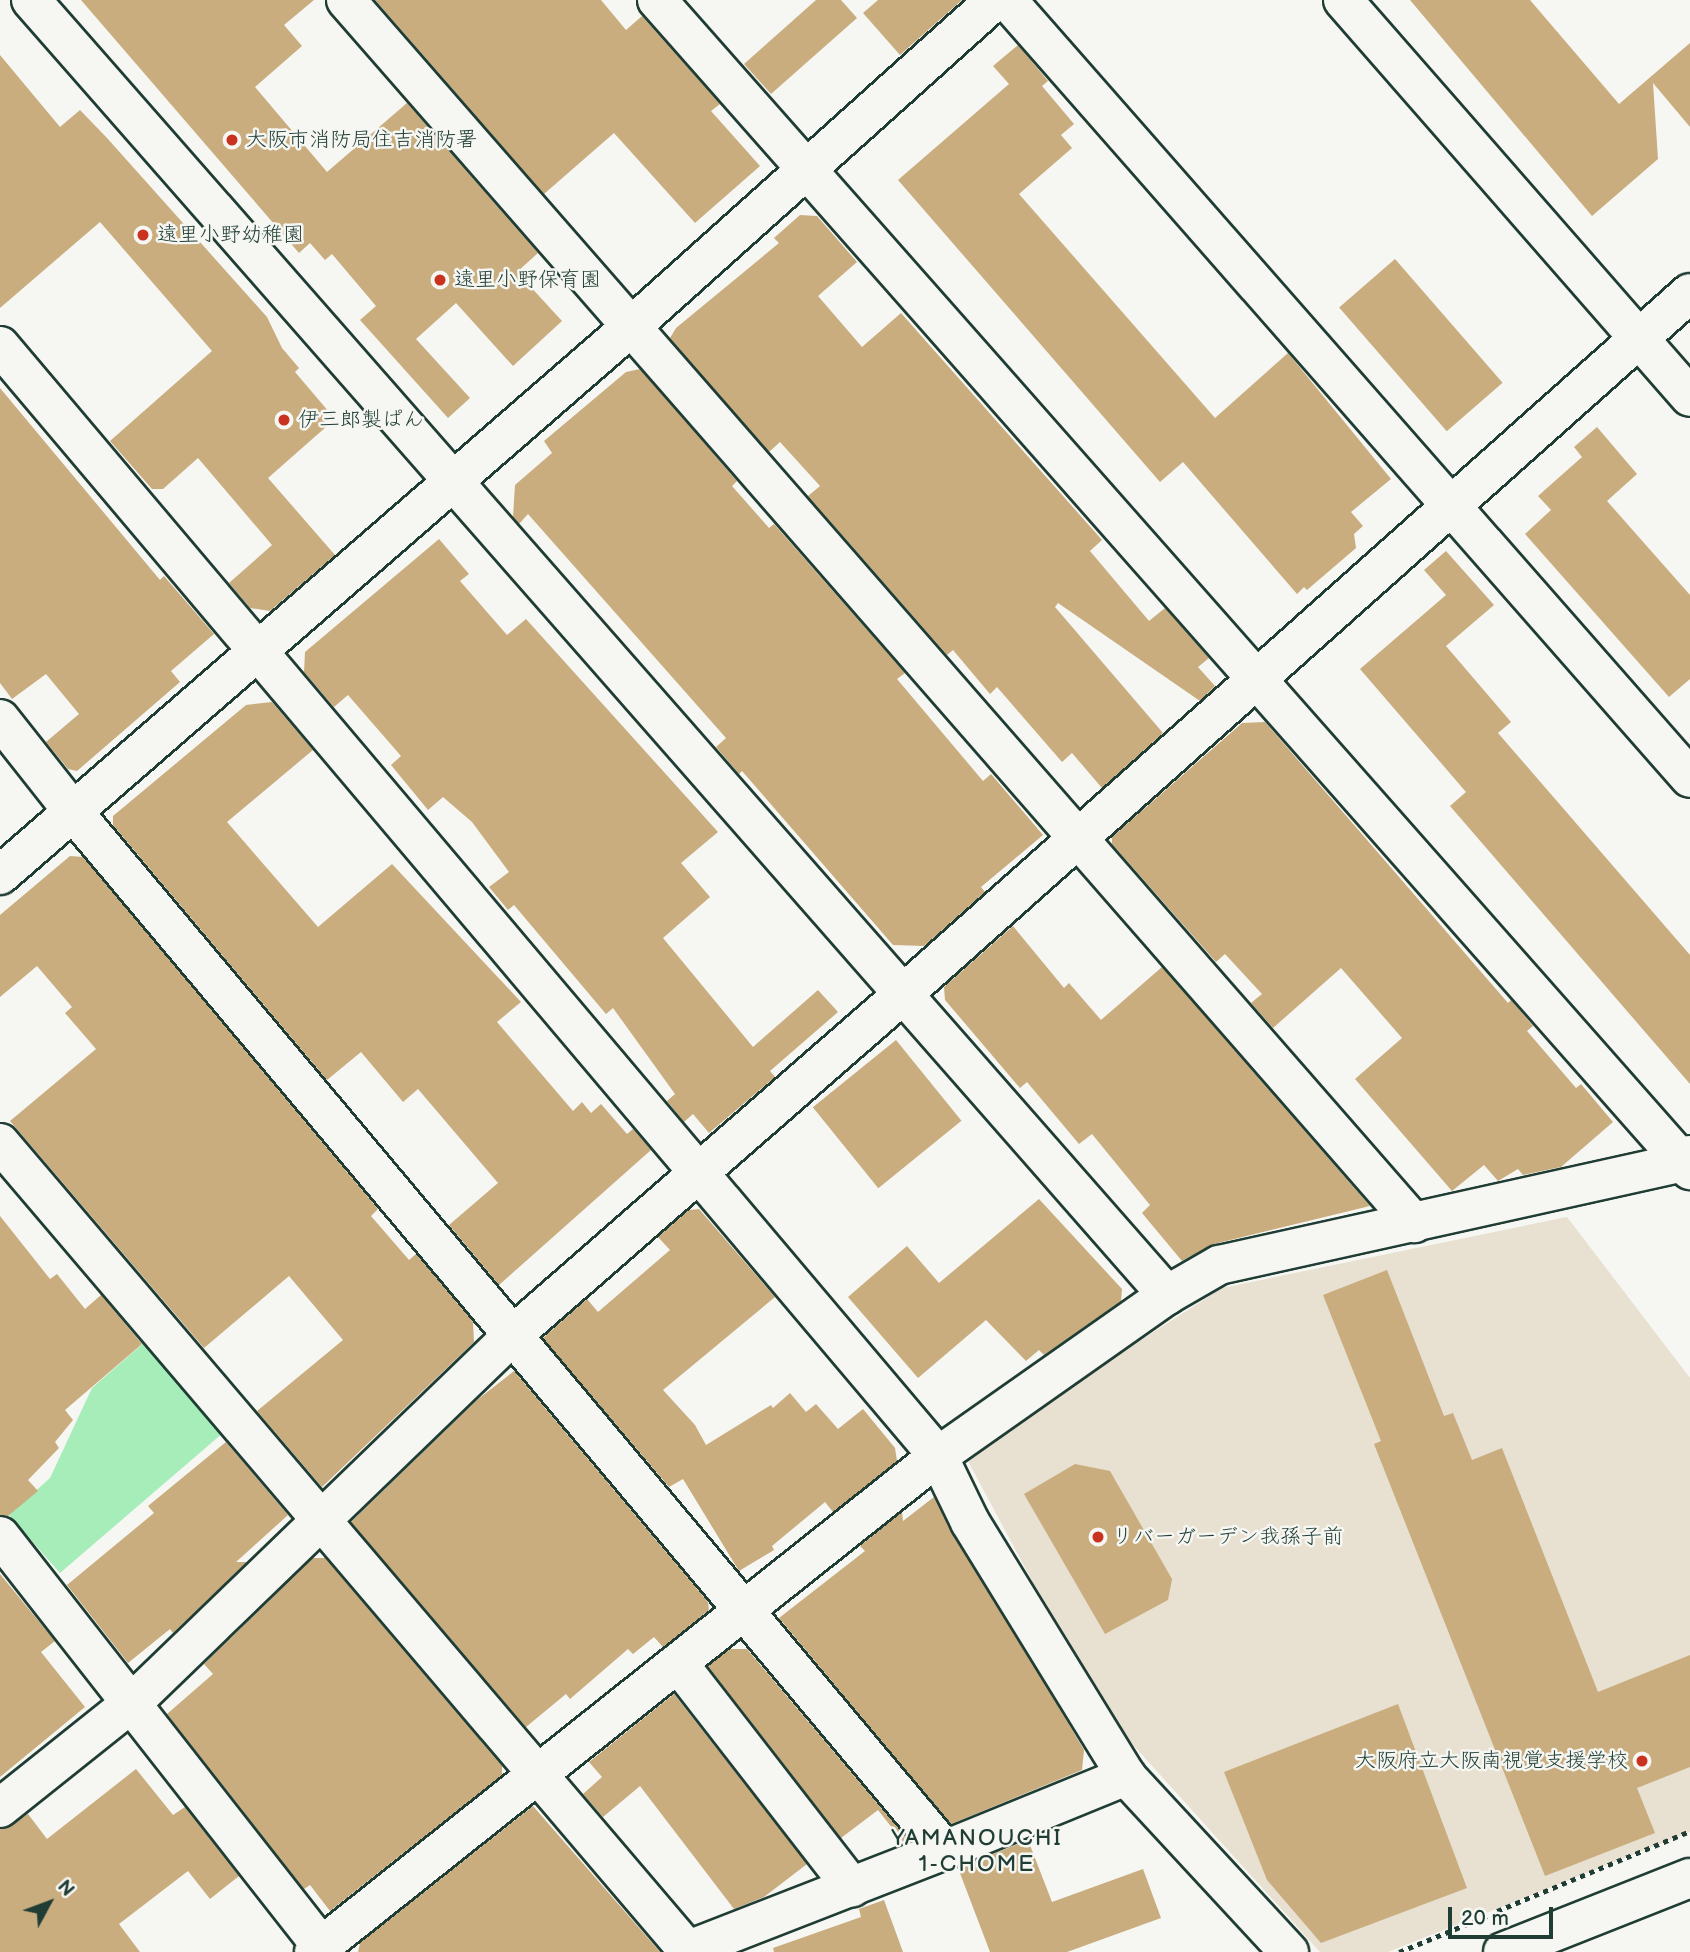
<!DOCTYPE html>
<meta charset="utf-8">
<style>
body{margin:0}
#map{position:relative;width:1690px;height:1952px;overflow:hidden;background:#f6f6f2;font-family:"Balsamiq Sans","Klee One",sans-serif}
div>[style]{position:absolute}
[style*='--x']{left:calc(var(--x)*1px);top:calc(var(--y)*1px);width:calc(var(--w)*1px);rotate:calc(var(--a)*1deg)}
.built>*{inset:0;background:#e8e0d0}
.green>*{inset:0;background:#a6edba}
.building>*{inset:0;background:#c9ad7f;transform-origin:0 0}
.path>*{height:4.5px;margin-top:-2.25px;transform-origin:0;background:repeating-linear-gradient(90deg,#1f3d34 0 5px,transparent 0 10px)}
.roads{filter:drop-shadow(2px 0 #1f3d34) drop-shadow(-2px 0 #1f3d34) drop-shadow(0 2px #1f3d34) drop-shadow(0 -2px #1f3d34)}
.minor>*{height:38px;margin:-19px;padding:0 19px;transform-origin:19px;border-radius:19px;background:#f6f6f2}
.dots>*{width:19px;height:19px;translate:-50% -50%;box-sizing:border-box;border:4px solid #f6f6f2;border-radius:50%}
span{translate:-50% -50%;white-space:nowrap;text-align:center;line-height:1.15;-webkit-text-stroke:5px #f6f6f2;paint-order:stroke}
.poi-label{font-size:21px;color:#1f3d34}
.left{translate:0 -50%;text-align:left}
.right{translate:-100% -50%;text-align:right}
.neighbourhood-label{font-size:23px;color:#1f3d34;letter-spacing:2px}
.north{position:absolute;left:14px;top:1868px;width:70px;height:70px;-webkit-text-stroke:5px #f6f6f2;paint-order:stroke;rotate:49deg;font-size:19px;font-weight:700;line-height:28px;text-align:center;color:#1f3d34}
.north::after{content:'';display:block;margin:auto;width:24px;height:32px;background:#1f3d34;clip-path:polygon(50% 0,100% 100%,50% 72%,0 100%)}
.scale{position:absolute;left:1448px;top:1907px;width:105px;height:32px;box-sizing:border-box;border:4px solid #1f3d34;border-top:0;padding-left:9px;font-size:21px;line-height:24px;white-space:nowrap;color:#1f3d34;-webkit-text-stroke:5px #f6f6f2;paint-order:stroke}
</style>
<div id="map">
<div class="built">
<i style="clip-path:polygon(1567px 1217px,1690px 1378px,1690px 1832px,1388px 1952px,1320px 1952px,1126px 1737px,1082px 1674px,969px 1463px,972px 1449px,1222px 1288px)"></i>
</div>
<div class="green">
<i style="clip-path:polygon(146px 1341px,224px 1432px,60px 1573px,9px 1515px,50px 1478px,92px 1388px)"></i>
</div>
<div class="building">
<i style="clip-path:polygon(81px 0,314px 0,284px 25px,302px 46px,255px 87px,327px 172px,407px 103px,538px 253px,517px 272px,562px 321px,513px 366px,456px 303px,416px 339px,470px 398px,448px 418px,360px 320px,376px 306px,332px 254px,325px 260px,310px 243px,299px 253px)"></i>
<i style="clip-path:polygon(375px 0,601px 0,626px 30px,642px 16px,720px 104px,711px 111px,760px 166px,695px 223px,614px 133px,544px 194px)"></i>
<i style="clip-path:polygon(816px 0,841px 0,857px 18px,771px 94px,744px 64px)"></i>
<i style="clip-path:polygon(878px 0,962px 0,900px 55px,863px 13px)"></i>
<i style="clip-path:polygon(1410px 0,1530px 0,1619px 104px,1690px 43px,1690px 127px,1653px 83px,1658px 159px,1592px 216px)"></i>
<i style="clip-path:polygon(1018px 45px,1048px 81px,1042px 86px,1074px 124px,1061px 135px,1072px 148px,1019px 194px,1215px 418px,1288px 353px,1391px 479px,1351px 512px,1363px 526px,1354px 534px,1356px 548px,1307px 590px,1304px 587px,1297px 594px,1183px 462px,1160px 482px,898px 180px,1009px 84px,993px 66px)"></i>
<i style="clip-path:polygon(0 55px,60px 127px,80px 110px,107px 138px,267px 317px,282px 348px,299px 368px,295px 372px,335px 419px,268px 478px,335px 555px,270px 611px,250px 608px,229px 583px,272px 545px,198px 458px,163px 489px,152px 489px,110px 441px,212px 351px,100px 222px,0 308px)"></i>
<i style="clip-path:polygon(800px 215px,817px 216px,857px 262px,818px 296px,862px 347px,901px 313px,1102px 540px,1090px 551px,1149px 621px,1165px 608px,1209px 658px,1198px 667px,1215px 686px,1200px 701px,1058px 603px,1055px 607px,1163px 733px,1102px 788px,1072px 753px,1062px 762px,997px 687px,990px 694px,953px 650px,947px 655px,808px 496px,820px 486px,780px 442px,769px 452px,670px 338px,676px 328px,779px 243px,774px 238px)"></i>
<i style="left:1395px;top:259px;width:164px;height:74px;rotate:49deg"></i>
<i style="clip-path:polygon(640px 369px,737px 481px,732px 486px,769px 528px,774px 524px,905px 673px,897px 679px,983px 781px,991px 774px,1043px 835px,981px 887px,985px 892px,924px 946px,893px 945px,742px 771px,739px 774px,716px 747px,726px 738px,528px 514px,519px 524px,513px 517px,515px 485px,552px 453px,544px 441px,626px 372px)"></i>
<i style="clip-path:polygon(0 388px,160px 580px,164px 576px,214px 634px,171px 671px,180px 682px,77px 771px,68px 769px,46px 742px,79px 714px,46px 674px,12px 699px,0 683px)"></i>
<i style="clip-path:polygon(1597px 427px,1637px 474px,1607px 501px,1690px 595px,1690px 679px,1669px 697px,1525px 534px,1551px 510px,1538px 496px,1582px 457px,1574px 447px)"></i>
<i style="clip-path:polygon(439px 539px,469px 574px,460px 581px,507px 635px,526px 619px,718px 832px,681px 863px,710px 897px,663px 938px,753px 1047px,818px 990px,838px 1012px,770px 1071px,775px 1077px,709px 1133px,693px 1114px,684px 1122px,667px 1101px,675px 1094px,613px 1008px,606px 1014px,514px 905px,508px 910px,489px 887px,509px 872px,472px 822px,443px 797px,428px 810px,391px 765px,401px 756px,348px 695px,334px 707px,304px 672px,305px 652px)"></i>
<i style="clip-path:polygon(1446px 551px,1494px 605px,1446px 646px,1511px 722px,1498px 733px,1690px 955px,1690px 1084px,1450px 806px,1466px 792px,1360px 669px,1446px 595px,1424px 570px)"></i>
<i style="clip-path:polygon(272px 702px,313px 750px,227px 822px,318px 927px,392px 864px,521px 1002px,497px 1022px,573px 1111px,582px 1102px,591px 1113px,601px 1104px,627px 1134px,633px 1129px,651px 1150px,499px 1285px,449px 1225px,498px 1183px,418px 1089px,403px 1102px,361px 1052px,327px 1080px,113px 825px,113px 816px,246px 705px)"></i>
<i style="clip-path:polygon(1265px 722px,1508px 1003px,1511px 1000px,1533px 1026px,1527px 1031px,1576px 1088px,1581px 1084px,1613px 1122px,1561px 1167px,1523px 1175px,1518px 1169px,1498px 1181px,1484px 1165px,1452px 1191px,1355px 1079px,1402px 1038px,1341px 968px,1273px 1028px,1251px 1003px,1262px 994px,1225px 954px,1216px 962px,1112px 844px,1112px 837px,1242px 723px)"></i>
<i style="clip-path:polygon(70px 856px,83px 857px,378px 1209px,371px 1216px,409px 1260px,416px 1254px,473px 1322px,474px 1342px,322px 1487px,257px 1411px,343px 1340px,289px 1276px,204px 1348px,10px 1121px,96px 1049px,65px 1013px,72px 1007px,37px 966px,0 997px,0 915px)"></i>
<i style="clip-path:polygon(1013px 926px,1064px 988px,1069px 983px,1101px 1020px,1162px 967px,1370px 1206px,1214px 1244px,1182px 1261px,1142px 1213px,1150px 1205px,1092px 1134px,1079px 1144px,1027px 1082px,1020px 1088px,945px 1000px,944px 987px)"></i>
<i style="left:896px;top:1040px;width:104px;height:107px;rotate:51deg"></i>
<i style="clip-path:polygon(1039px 1199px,1122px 1289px,1121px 1301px,1044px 1355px,1039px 1350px,1026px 1361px,986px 1320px,918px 1378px,848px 1297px,907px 1246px,939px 1283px)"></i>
<i style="clip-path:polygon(699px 1209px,775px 1297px,663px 1390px,695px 1425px,706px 1445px,771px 1405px,773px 1408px,790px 1393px,806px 1412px,816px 1404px,838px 1429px,863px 1409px,895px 1448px,897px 1461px,833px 1512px,825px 1502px,772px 1546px,774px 1550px,739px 1571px,683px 1479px,669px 1487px,543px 1338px,587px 1299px,598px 1312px,670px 1250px,658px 1237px,689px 1210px)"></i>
<i style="clip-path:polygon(0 1216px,50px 1279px,57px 1274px,85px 1309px,101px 1295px,142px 1344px,65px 1410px,73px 1420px,55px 1442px,59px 1448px,28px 1480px,38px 1491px,8px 1516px,0 1515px)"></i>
<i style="clip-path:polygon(1387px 1270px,1444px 1416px,1453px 1413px,1472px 1460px,1502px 1448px,1598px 1692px,1690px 1655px,1690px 1767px,1637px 1788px,1655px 1833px,1545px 1876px,1374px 1444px,1381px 1441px,1323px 1295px)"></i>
<i style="clip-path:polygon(514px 1371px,708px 1602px,709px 1610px,663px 1647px,654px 1637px,633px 1654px,628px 1649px,570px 1699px,566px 1694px,526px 1727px,351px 1522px,477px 1400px)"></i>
<i style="clip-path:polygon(226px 1442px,288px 1515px,236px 1562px,247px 1562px,173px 1633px,170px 1629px,128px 1663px,67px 1585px,154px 1513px,148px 1506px)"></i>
<i style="clip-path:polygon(1075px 1464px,1110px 1471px,1172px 1579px,1168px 1600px,1105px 1634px,1024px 1494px)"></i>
<i style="clip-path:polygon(934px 1497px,1084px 1750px,1082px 1770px,951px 1824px,779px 1618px,865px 1551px,860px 1546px,902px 1512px,903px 1521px)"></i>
<i style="clip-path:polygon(313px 1558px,325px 1558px,502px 1766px,502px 1775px,330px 1911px,310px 1885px,304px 1889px,167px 1714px,213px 1674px,204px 1664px)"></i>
<i style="clip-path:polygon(0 1574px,55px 1641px,41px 1652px,85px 1707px,0 1777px)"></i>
<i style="clip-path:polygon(730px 1649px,747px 1649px,909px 1841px,904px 1843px,878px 1810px,841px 1838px,708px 1666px)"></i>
<i style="clip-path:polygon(674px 1694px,807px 1864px,764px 1897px,734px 1909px,640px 1786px,603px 1817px,583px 1794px,602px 1777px,589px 1762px)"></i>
<i style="clip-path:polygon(1398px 1704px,1467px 1888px,1321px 1943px,1267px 1880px,1224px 1772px)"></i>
<i style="clip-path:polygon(136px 1769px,173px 1815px,185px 1807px,239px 1876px,210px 1899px,188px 1871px,119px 1924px,140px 1952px,0 1952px,0 1829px,28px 1814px,47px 1839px)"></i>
<i style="clip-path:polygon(533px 1806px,660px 1952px,358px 1952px,360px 1943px)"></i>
<i style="clip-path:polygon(1028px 1840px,1052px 1902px,1143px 1869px,1161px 1918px,1067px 1952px,990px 1952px,958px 1868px)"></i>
<i style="clip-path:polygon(884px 1900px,903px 1952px,774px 1952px,773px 1948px,861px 1917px,859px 1909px)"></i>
</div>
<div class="path">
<i style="--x:1497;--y:1911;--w:209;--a:-22.5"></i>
<i style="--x:1399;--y:1952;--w:97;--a:-22.3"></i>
</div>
<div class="roads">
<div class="minor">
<i style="--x:31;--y:0;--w:1723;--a:48.74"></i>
<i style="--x:346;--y:0;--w:1624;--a:48.87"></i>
<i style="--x:657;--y:0;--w:1561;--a:48.56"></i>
<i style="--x:1007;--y:0;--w:1035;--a:48.72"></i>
<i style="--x:1343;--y:0;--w:527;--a:48.84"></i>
<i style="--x:0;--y:346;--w:1453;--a:49.8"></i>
<i style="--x:938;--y:1456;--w:73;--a:64.1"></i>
<i style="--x:970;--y:1522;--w:298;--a:58.4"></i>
<i style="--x:1126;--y:1776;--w:240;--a:47.2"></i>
<i style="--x:0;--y:719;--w:121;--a:51.7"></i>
<i style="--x:75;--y:814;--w:1353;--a:49.98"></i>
<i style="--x:945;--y:1850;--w:276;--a:158.7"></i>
<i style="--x:0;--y:875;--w:839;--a:-40.99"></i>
<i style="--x:633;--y:325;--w:486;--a:-41.9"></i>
<i style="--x:0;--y:1143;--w:1063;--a:49.58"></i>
<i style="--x:0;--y:1536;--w:529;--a:51.92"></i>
<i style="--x:678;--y:1663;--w:284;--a:52.2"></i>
<i style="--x:0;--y:1808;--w:170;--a:-38.6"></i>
<i style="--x:133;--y:1702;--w:530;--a:-44.01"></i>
<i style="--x:514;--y:1334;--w:515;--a:-41.14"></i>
<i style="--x:902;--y:995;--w:1055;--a:-41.7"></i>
<i style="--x:945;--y:1850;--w:196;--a:-22.2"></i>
<i style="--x:314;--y:1952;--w:797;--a:-38.48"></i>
<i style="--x:938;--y:1456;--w:280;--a:-35.1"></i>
<i style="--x:1167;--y:1295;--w:60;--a:-30"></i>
<i style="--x:1219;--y:1265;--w:475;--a:-12.5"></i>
<i style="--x:1683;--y:1162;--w:10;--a:-45"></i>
<i style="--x:1503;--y:1952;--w:201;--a:-21.6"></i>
</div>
</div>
<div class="dots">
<i style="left:232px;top:140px;background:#c8321e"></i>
<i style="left:143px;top:235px;background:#c8321e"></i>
<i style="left:440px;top:280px;background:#c8321e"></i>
<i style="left:284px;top:420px;background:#c8321e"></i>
<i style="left:1098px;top:1537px;background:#c8321e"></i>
<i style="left:1642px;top:1761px;background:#c8321e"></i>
</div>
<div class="poi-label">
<span class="left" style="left:246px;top:140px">大阪市消防局住吉消防署</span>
<span class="left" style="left:157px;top:235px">遠里小野幼稚園</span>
<span class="left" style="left:454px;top:280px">遠里小野保育園</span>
<span class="left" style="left:298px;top:420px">伊三郎製ぱん</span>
<span class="left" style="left:1112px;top:1537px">リバーガーデン我孫子前</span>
<span class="right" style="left:1628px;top:1761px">大阪府立大阪南視覚支援学校</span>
</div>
<div class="neighbourhood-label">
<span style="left:977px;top:1851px">YAMANOUCHI<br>1-CHOME</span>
</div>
<div class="north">N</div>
<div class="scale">20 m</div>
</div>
